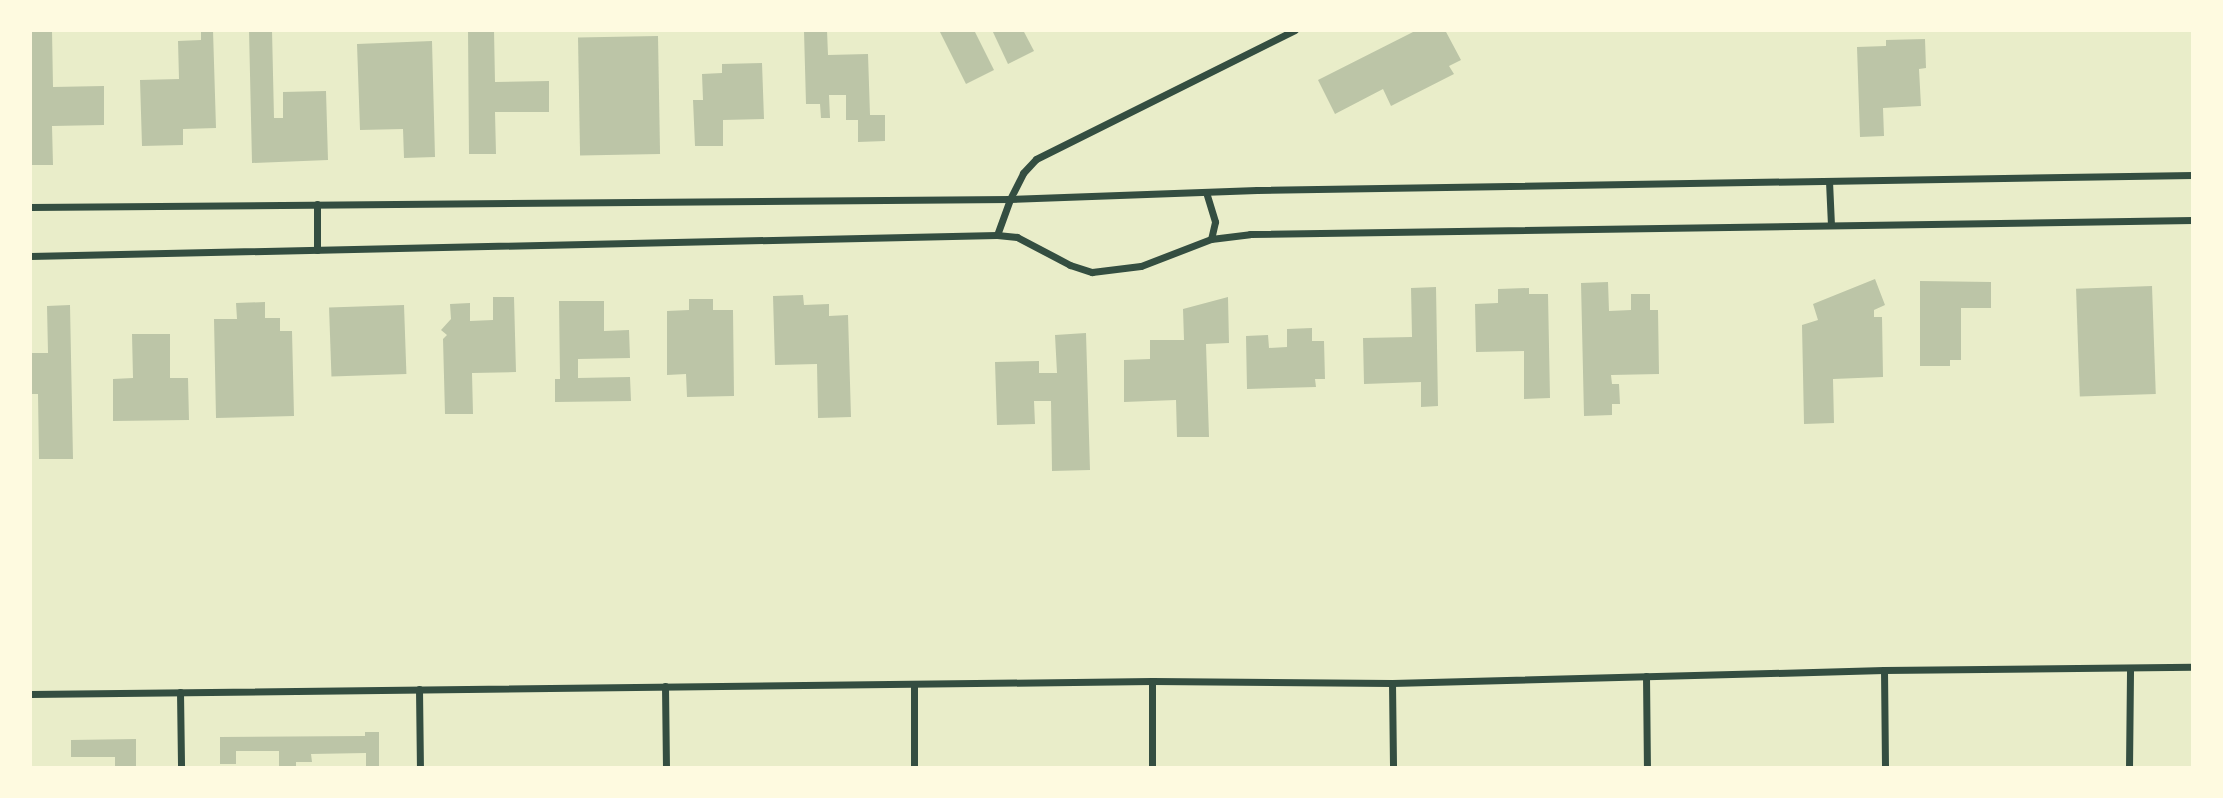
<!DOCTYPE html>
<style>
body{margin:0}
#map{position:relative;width:2223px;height:798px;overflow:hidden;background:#e9edc9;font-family:"Alegreya Sans",sans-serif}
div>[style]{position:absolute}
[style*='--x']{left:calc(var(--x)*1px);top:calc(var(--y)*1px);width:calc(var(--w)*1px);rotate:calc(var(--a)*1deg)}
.building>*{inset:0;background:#bcc5a7;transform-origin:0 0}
.minor>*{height:7px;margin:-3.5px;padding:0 3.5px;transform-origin:3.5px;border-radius:3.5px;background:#344e41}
span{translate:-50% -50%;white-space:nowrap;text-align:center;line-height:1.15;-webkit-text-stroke:6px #fefae0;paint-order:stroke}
.frame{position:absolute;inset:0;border:32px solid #fefae0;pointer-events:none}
</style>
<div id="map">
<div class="building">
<i style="clip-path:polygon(30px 30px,52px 30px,53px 87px,104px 86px,104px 125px,52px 126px,53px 165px,30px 165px)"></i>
<i style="clip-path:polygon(201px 30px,213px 30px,216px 128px,183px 129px,183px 145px,142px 146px,140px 80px,179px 79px,178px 41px,201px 40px)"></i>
<i style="clip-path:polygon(249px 30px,272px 30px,274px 118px,283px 118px,283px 92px,326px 91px,328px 160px,252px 163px)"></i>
<i style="clip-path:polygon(468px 30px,494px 30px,495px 82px,549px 81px,549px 112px,495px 112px,496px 154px,469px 154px)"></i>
<i style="clip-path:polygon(827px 30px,828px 55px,868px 54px,870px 115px,885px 115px,885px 141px,858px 142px,858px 120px,846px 120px,846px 95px,829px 95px,830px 118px,821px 118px,820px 104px,806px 104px,804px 31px)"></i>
<i style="clip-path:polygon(939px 30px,974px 30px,994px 70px,966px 84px)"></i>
<i style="clip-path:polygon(992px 30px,1023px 30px,1034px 51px,1008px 64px)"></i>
<i style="clip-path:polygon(1417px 30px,1445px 30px,1461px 60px,1449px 66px,1454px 74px,1391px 106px,1383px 89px,1335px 114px,1318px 80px)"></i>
<i style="left:658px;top:36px;width:118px;height:80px;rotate:89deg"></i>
<i style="clip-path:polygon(1925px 39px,1926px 68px,1919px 69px,1921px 106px,1883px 108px,1884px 136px,1860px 137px,1857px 47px,1886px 46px,1886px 40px)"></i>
<i style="clip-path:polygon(432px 41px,435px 157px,404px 158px,403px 129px,360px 130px,357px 44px)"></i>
<i style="clip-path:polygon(762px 63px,764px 119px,723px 120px,723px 146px,695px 146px,693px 100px,703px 100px,702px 74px,722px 73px,722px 64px)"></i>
<i style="clip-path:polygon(1875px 279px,1885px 305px,1874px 310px,1874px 317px,1882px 317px,1883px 377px,1833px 379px,1834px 423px,1804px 424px,1802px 325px,1818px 320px,1813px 304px)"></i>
<i style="clip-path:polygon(1920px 281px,1991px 282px,1991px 308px,1961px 308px,1961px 360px,1950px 360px,1950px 366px,1920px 366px)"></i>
<i style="clip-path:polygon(1608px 282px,1609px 311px,1631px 310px,1631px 294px,1650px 294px,1650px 310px,1658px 310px,1659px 374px,1611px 375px,1612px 384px,1619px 384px,1620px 404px,1612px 404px,1612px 415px,1584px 416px,1581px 283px)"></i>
<i style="left:2152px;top:286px;width:108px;height:76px;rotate:88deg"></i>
<i style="clip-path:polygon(1436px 287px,1438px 406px,1421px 407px,1421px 382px,1364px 384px,1363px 338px,1412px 337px,1411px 288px)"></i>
<i style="clip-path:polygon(1529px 288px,1529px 294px,1548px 294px,1550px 398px,1524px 399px,1524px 351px,1476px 352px,1475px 304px,1498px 303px,1498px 289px)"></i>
<i style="clip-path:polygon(803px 295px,804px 305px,829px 304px,829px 316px,848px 315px,851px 417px,818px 418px,817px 364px,775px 365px,773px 296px)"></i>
<i style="clip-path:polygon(493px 297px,514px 297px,516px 372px,472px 373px,473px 414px,445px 414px,443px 339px,447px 335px,441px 330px,451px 319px,450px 304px,470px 303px,470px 321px,493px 320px)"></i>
<i style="clip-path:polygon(1228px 297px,1229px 343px,1206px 344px,1209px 437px,1177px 437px,1176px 400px,1124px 402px,1124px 360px,1150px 359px,1150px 340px,1184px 340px,1183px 309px)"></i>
<i style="clip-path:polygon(689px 299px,713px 299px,713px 310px,733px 310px,734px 396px,687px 397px,686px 374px,667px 375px,667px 311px,689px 310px)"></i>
<i style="clip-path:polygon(559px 301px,604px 301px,604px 331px,629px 330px,630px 358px,578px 359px,578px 378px,630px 377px,631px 401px,555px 402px,555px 379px,560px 379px)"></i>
<i style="clip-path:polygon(265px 302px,265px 318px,280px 318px,280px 331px,292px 331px,294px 416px,216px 418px,214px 319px,237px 319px,236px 303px)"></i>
<i style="clip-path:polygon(70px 305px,73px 459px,39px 459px,38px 394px,30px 394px,30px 353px,48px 353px,47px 306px)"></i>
<i style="left:404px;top:305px;width:69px;height:75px;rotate:88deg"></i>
<i style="clip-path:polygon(1312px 328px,1312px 341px,1324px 341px,1325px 379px,1315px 379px,1316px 387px,1247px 389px,1246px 336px,1268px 335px,1269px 348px,1287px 347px,1287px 329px)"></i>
<i style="clip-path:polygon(1086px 333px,1090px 470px,1052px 471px,1051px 401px,1034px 401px,1035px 424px,997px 425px,995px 362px,1039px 361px,1039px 373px,1057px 373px,1055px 335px)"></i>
<i style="clip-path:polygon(132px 334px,170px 334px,170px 378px,188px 378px,189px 420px,113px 421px,113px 379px,133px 378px)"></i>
<i style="clip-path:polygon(365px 732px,379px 732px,379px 768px,366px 768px,366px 753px,311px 754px,312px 762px,296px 762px,296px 768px,279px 768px,279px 751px,236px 751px,236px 764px,220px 764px,220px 737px,365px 736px)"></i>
<i style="clip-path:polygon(136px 739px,136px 766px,115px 767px,115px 757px,71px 757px,71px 740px)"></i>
</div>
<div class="minor">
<i style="--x:1829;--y:181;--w:44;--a:87.4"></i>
<i style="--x:1206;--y:192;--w:31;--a:73"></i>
<i style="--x:1215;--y:222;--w:17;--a:103"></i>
<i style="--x:317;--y:204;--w:46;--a:90"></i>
<i style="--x:30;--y:207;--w:980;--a:-0.47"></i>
<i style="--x:1010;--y:199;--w:247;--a:-2.1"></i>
<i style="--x:1257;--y:190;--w:936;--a:-0.92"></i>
<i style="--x:997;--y:235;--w:38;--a:-70"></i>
<i style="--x:1010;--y:199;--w:29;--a:-63"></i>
<i style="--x:1023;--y:173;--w:19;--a:-47"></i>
<i style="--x:1036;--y:159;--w:289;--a:-26.5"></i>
<i style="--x:30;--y:256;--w:967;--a:-1.24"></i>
<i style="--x:997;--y:235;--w:20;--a:6"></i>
<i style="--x:1017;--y:237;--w:60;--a:27.8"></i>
<i style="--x:1070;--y:265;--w:23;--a:18"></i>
<i style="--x:1092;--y:272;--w:49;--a:-7"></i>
<i style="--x:1141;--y:266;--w:75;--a:-21.1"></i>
<i style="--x:1211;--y:239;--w:39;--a:-7"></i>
<i style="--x:1250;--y:234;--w:943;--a:-0.85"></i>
<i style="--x:1884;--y:670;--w:98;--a:89.4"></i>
<i style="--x:1646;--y:676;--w:92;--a:89.4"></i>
<i style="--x:1152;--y:681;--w:87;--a:90"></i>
<i style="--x:1392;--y:683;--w:85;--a:89.3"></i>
<i style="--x:914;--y:685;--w:83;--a:90"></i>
<i style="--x:665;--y:686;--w:82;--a:89.3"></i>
<i style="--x:419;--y:689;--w:79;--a:89.3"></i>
<i style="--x:180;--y:692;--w:76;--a:89.2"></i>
<i style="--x:30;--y:694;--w:1122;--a:-0.66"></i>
<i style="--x:1152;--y:681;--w:240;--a:0.5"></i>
<i style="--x:1392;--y:683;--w:492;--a:-1.5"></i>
<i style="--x:1884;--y:670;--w:309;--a:-0.6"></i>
<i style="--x:2129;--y:768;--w:100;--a:-89.4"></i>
</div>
<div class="frame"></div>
</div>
